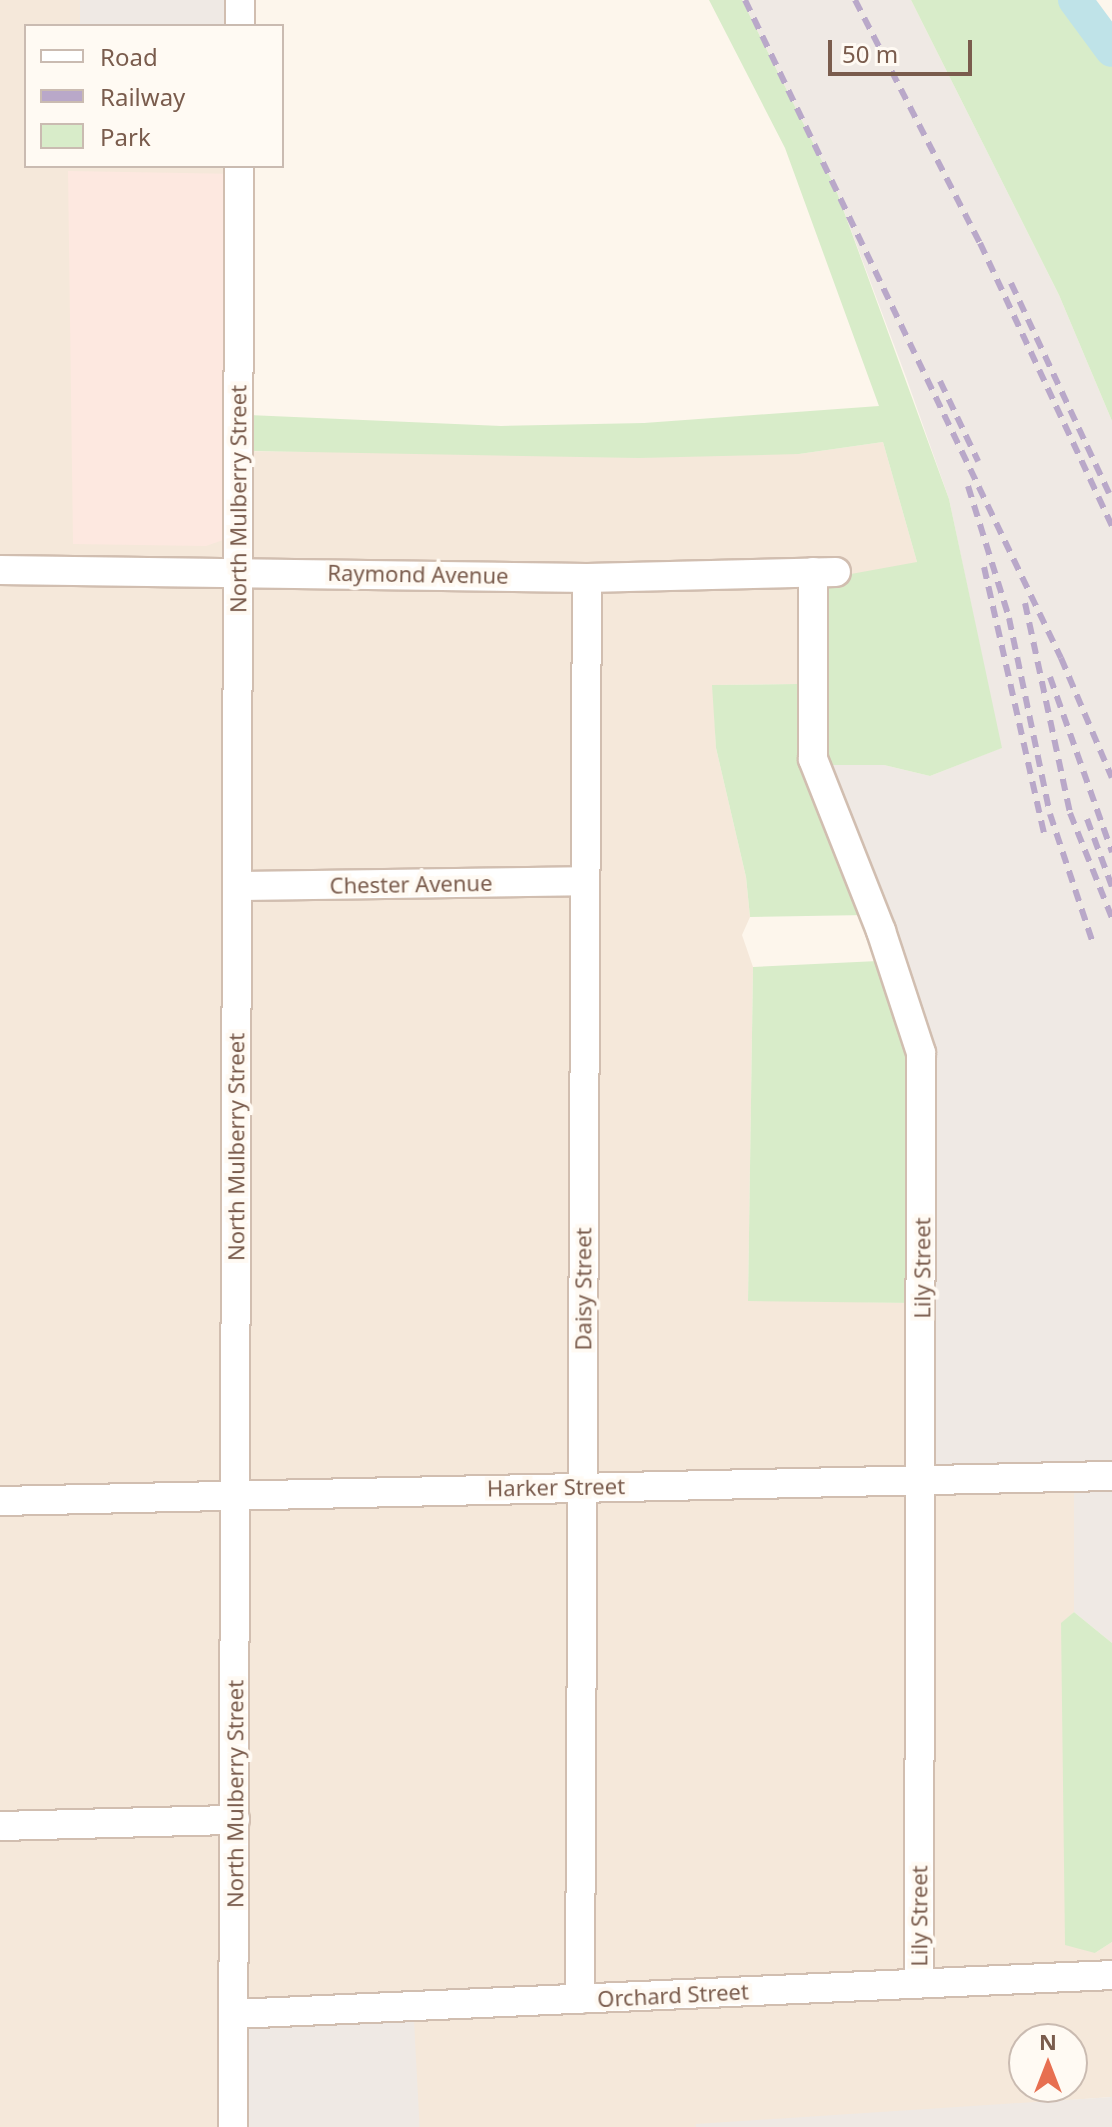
<!DOCTYPE html>
<style>
body{margin:0}
#map{position:relative;width:1112px;height:2127px;overflow:hidden;background:#fdf6ec;font-family:"Noto Sans",sans-serif}
div>[style]{position:absolute}
.residential>*{inset:0;background:#f5e8da}
.commercial>*{inset:0;background:#fde8e0}
.industrial>*{inset:0;background:#efe9e4;transform-origin:0 0}
.green>*{inset:0;background:#d8ecc9}
.river>*{height:34px;margin:-17px;padding:0 17px;transform-origin:17px;border-radius:17px;background:#bfe3e8}
.roads{filter:drop-shadow(2px 0 #d1beb0) drop-shadow(-2px 0 #d1beb0) drop-shadow(0 2px #d1beb0) drop-shadow(0 -2px #d1beb0)}
.minor>*{height:28px;margin:-14px;padding:0 14px;transform-origin:14px;border-radius:14px;background:#fff}
.rail>*{height:6px;margin-top:-3px;transform-origin:0;background:repeating-linear-gradient(90deg,#b9a8c9 0 12px,transparent 0 20px)}
span{translate:-50% -50%;white-space:nowrap;text-align:center;line-height:1.15;-webkit-text-stroke:8px #fffaf3;paint-order:stroke}
.street-label{font-size:22px;color:#7a5c4d}
.legend{position:absolute;left:24px;top:24px;width:260px;height:144px;box-sizing:border-box;background:#fffaf3;border:2px solid #cabbb1;margin:0;padding:10px 14px;list-style:none;font-size:24px;color:#7a5c4d}
.legend li{display:flex;align-items:center;gap:16px;height:40px}
.legend b{width:40px;border:2px solid #cabbb1}
.north{position:absolute;left:1008px;top:2023px;width:80px;height:80px;box-sizing:border-box;background:#fffaf3;border:2px solid #cabbb1;border-radius:50%;rotate:0deg;font-size:22px;font-weight:700;line-height:32px;text-align:center;color:#7a5c4d}
.north::after{content:'';display:block;margin:auto;width:28px;height:36px;background:#e76f51;clip-path:polygon(50% 0,100% 100%,50% 72%,0 100%)}
.scale{position:absolute;left:828px;top:40px;width:144px;height:36px;box-sizing:border-box;border:4px solid #7a5c4d;border-top:0;padding-left:10px;font-size:24px;line-height:28px;white-space:nowrap;color:#7a5c4d;-webkit-text-stroke:6px #fffaf3;paint-order:stroke}
</style>
<div id="map">
<div class="residential">
<div style="clip-path:polygon(evenodd,0 0,80px 0,81px 26px,26px 26px,26px 166px,241px 166px,230px 451px,799px 454px,883px 442px,917px 562px,819px 684px,713px 685px,716px 748px,746px 877px,750px 917px,742px 935px,753px 967px,748px 1300px,913px 1303px,911px 1494px,1074px 1491px,1074px 1612px,1061px 1624px,1095px 1953px,1112px 1942px,1112px 2097px,696px 2127px,0 2127px,0 0,1024px 2039px,1072px 2039px,1072px 2087px,1024px 2087px,1024px 2039px)"></div>
</div>
<div class="commercial">
<div style="clip-path:polygon(68px 171px,241px 174px,231px 528px,223px 540px,206px 546px,73px 544px)"></div>
</div>
<div class="industrial">
<div style="left:80px;top:0;width:165px;height:26px"></div>
<div style="clip-path:polygon(742px 0,911px 0,1059px 295px,1112px 421px,1112px 1643px,1074px 1612px,1074px 1491px,911px 1495px,908px 1035px,805px 765px,884px 765px,930px 776px,1001px 748px,949px 499px,906px 377px,835px 187px)"></div>
<div style="left:414px;top:2020px;width:107px;height:171px;rotate:87deg"></div>
<div style="clip-path:polygon(1112px 2097px,1112px 2127px,696px 2127px,696px 2124px)"></div>
</div>
<div class="green">
<div style="clip-path:polygon(709px 0,742px 0,835px 187px,949px 499px,1002px 748px,930px 776px,884px 765px,825px 765px,818px 580px,917px 562px,883px 442px,799px 454px,639px 458px,249px 451px,249px 415px,501px 426px,644px 423px,879px 406px,785px 148px)"></div>
<div style="clip-path:polygon(911px 0,1095px 0,1112px 28px,1112px 421px,1059px 295px)"></div>
<div style="clip-path:polygon(797px 684px,805px 766px,867px 915px,750px 917px,746px 877px,716px 748px,712px 685px)"></div>
<div style="clip-path:polygon(878px 961px,908px 1035px,913px 1303px,748px 1301px,753px 967px)"></div>
<div style="clip-path:polygon(1074px 1612px,1112px 1643px,1112px 1942px,1095px 1953px,1065px 1945px,1061px 1623px)"></div>
</div>
<div class="river">
<div style="left:1075px;top:0;width:62px;rotate:53.5deg"></div>
</div>
<div class="roads">
<div class="minor">
<div style="left:240px;top:26px;width:26px;rotate:-90deg"></div>
<div style="left:0;top:570px;width:587px;rotate:0.78deg"></div>
<div style="left:587px;top:578px;width:249px;rotate:-1.4deg"></div>
<div style="left:813px;top:572px;width:187px;rotate:90deg"></div>
<div style="left:813px;top:759px;width:185px;rotate:68.4deg"></div>
<div style="left:881px;top:931px;width:128px;rotate:71.8deg"></div>
<div style="left:921px;top:1053px;width:930px;rotate:90.12deg"></div>
<div style="left:238px;top:886px;width:347px;rotate:-0.8deg"></div>
<div style="left:0;top:1501px;width:1112px;rotate:-1.29deg"></div>
<div style="left:0;top:1826px;width:235px;rotate:-1.5deg"></div>
<div style="left:580px;top:1999px;width:1421px;rotate:-89.72deg"></div>
<div style="left:234px;top:2014px;width:879px;rotate:-2.54deg"></div>
<div style="left:233px;top:2127px;width:1961px;rotate:-89.82deg"></div>
</div>
</div>
<div class="rail">
<div style="left:745px;top:0;width:730px;rotate:64.35deg"></div>
<div style="left:1061px;top:658px;width:130px;rotate:67deg"></div>
<div style="left:855px;top:0;width:273px;rotate:62.8deg"></div>
<div style="left:980px;top:243px;width:312px;rotate:65deg"></div>
<div style="left:1011px;top:283px;width:232px;rotate:65deg"></div>
<div style="left:940px;top:381px;width:89px;rotate:64.6deg"></div>
<div style="left:968px;top:486px;width:138px;rotate:72.7deg"></div>
<div style="left:1009px;top:618px;width:200px;rotate:78.2deg"></div>
<div style="left:1050px;top:814px;width:133px;rotate:71.6deg"></div>
<div style="left:984px;top:567px;width:273px;rotate:77.3deg"></div>
<div style="left:1025px;top:603px;width:215px;rotate:77.9deg"></div>
<div style="left:1070px;top:813px;width:113px;rotate:68.2deg"></div>
<div style="left:1050px;top:677px;width:186px;rotate:70.5deg"></div>
<div style="left:1087px;top:819px;width:72px;rotate:69.8deg"></div>
</div>
<div class="street-label">
<span style="left:238px;top:499px;rotate:-90deg">North Mulberry Street</span>
<span style="left:418px;top:574px;rotate:1deg">Raymond Avenue</span>
<span style="left:411px;top:884px;rotate:-1deg">Chester Avenue</span>
<span style="left:236px;top:1147px;rotate:-90deg">North Mulberry Street</span>
<span style="left:922px;top:1268px;rotate:-90deg">Lily Street</span>
<span style="left:583px;top:1289px;rotate:-90deg">Daisy Street</span>
<span style="left:556px;top:1487px;rotate:-1deg">Harker Street</span>
<span style="left:235px;top:1794px;rotate:-90deg">North Mulberry Street</span>
<span style="left:919px;top:1916px;rotate:-90deg">Lily Street</span>
<span style="left:673px;top:1995px;rotate:-3deg">Orchard Street</span>
</div>
<ul class="legend">
<li><b style="height:10px;background:#fff"></b>Road</li>
<li><b style="height:10px;background:#b9a8c9"></b>Railway</li>
<li><b style="height:22px;background:#d8ecc9"></b>Park</li>
</ul>
<div class="north">N</div>
<div class="scale">50 m</div>
</div>
